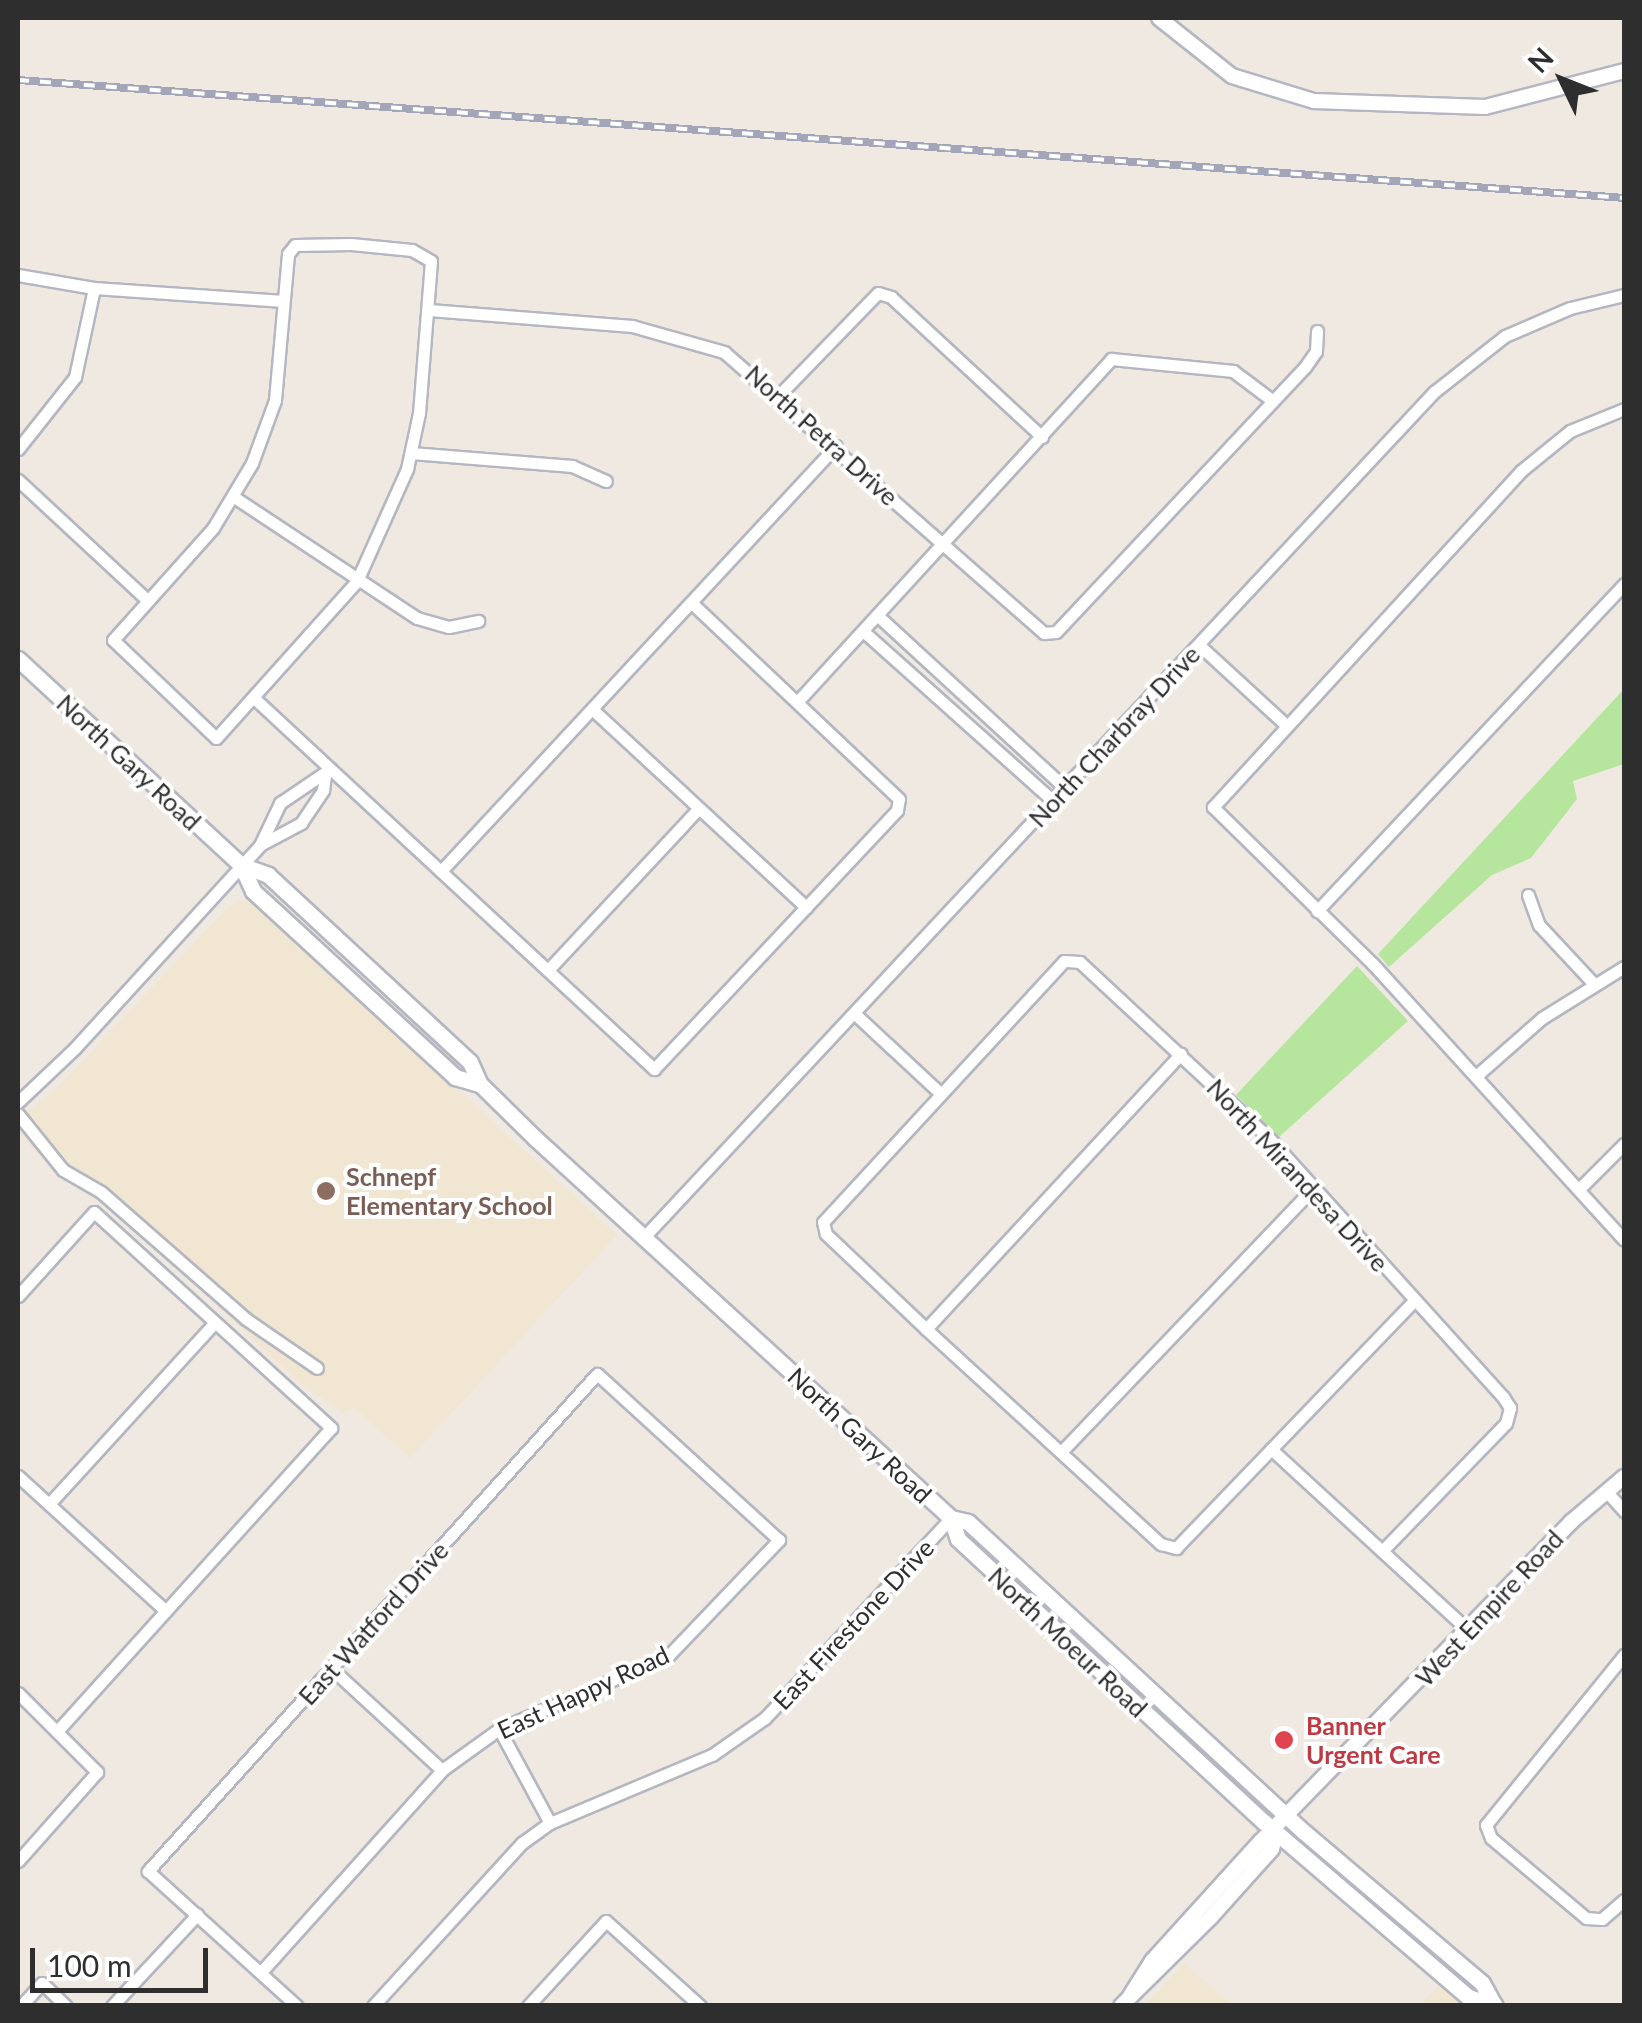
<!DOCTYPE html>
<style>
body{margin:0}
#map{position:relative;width:1642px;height:2023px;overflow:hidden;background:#efe9e1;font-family:Lato,sans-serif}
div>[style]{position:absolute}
.education>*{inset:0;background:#f0e6d1}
.green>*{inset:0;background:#b6e59e}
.roads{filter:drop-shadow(2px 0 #b4b7c1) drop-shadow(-2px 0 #b4b7c1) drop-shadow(0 2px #b4b7c1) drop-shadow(0 -2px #b4b7c1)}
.minor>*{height:11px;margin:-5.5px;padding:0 5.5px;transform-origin:5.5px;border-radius:5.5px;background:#fff}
.tertiary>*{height:14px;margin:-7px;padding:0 7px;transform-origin:7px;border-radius:7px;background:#fff}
.secondary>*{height:15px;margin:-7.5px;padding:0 7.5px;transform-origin:7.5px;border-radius:7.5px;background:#fff}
.rail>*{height:8px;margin-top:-4px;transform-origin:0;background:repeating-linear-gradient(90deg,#fff 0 11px,#a3a6b8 0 22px);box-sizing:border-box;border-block:2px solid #a3a6b8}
.dots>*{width:28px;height:28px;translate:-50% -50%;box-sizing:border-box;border:5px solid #fff;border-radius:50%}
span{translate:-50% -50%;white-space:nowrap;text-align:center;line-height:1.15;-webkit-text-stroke:8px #fff;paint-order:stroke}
.street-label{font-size:25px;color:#2e2e2e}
.education-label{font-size:25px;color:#785e54;font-weight:700}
.left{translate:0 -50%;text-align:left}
.health-label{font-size:25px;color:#be3a42;font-weight:700}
.frame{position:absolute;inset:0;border:20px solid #2e2e2e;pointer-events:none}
.north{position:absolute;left:1512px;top:30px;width:100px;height:100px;-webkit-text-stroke:8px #fff;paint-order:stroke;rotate:313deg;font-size:28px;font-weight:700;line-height:40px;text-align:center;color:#2e2e2e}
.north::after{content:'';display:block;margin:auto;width:35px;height:45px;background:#2e2e2e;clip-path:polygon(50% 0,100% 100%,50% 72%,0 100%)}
.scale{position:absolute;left:30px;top:1948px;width:178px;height:45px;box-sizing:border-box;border:5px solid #2e2e2e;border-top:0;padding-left:12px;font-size:30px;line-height:35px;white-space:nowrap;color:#2e2e2e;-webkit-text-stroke:8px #fff;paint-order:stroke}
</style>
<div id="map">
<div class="education">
<div style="clip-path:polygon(248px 899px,617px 1235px,410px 1458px,355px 1408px,343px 1413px,300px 1383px,109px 1205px,57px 1176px,18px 1131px,18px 1121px,58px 1087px,230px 905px)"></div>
<div style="clip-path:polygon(1184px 1963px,1232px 2005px,1145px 2005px)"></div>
<div style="clip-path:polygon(1440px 1984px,1465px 2005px,1420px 2005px)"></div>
</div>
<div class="green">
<div style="clip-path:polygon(1624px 689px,1624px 764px,1573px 781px,1577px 799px,1531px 858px,1492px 875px,1389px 967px,1378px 954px)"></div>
<div style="clip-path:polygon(1357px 966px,1408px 1021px,1279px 1137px,1236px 1095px)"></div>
</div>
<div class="roads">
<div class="minor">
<div style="left:351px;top:244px;width:61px;rotate:5.6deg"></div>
<div style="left:412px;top:250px;width:22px;rotate:30deg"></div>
<div style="left:431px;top:261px;width:152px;rotate:94.5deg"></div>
<div style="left:419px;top:413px;width:57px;rotate:102.1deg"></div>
<div style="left:407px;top:469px;width:123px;rotate:114.1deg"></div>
<div style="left:357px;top:581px;width:211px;rotate:131.9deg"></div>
<div style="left:216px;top:738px;width:142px;rotate:-136.4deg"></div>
<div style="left:113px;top:640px;width:150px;rotate:-48.2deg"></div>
<div style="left:213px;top:528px;width:76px;rotate:-59deg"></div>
<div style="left:252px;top:463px;width:67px;rotate:-69.9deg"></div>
<div style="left:275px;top:400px;width:147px;rotate:-84.9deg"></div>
<div style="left:288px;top:254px;width:11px;rotate:-52deg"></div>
<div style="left:295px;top:245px;width:56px;rotate:-1deg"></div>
<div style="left:18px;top:275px;width:77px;rotate:9.7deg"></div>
<div style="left:94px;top:288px;width:190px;rotate:3.9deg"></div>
<div style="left:429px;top:310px;width:204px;rotate:4.5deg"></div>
<div style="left:632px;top:326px;width:96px;rotate:15.8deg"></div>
<div style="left:724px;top:352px;width:426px;rotate:41.3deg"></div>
<div style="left:1044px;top:633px;width:12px;rotate:-5deg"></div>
<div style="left:1056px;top:632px;width:364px;rotate:-46.8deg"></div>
<div style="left:1305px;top:367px;width:19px;rotate:-55deg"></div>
<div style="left:1316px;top:351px;width:20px;rotate:-87deg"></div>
<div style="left:779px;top:395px;width:142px;rotate:-45.9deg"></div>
<div style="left:878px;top:293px;width:14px;rotate:17deg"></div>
<div style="left:891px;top:297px;width:206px;rotate:42.8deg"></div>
<div style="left:1624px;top:409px;width:58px;rotate:157.8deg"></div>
<div style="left:1570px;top:431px;width:63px;rotate:140.8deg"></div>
<div style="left:1521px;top:471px;width:456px;rotate:132.5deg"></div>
<div style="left:1213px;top:807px;width:223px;rotate:44.5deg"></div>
<div style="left:1372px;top:963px;width:374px;rotate:47.7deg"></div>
<div style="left:18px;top:449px;width:92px;rotate:-51.6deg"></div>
<div style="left:75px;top:377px;width:91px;rotate:-77.9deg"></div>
<div style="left:411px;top:453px;width:162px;rotate:4.6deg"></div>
<div style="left:572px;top:466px;width:37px;rotate:24deg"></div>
<div style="left:18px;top:480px;width:176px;rotate:42.9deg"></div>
<div style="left:234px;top:497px;width:219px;rotate:33.5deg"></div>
<div style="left:417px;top:618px;width:33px;rotate:16deg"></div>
<div style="left:449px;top:627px;width:30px;rotate:-12deg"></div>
<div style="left:877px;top:615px;width:255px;rotate:42.6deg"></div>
<div style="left:863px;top:631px;width:255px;rotate:41.8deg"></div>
<div style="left:1199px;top:645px;width:118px;rotate:42.6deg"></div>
<div style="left:254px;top:698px;width:546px;rotate:42.85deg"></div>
<div style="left:654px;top:1069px;width:355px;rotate:-46.8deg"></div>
<div style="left:897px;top:810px;width:11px;rotate:-80deg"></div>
<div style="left:899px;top:799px;width:286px;rotate:-136.6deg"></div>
<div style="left:798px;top:701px;width:464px;rotate:-47.5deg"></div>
<div style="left:1111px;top:359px;width:123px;rotate:5.6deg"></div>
<div style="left:1233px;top:371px;width:50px;rotate:36.9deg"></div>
<div style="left:592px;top:709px;width:292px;rotate:42.8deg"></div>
<div style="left:260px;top:845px;width:47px;rotate:-28.2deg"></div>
<div style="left:301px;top:823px;width:40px;rotate:-56deg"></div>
<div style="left:323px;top:790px;width:15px;rotate:-82deg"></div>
<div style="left:441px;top:871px;width:580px;rotate:-47.1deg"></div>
<div style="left:1528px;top:895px;width:32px;rotate:70deg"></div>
<div style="left:1539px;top:925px;width:81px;rotate:47deg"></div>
<div style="left:1317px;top:911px;width:449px;rotate:-46.8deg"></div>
<div style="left:548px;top:970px;width:220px;rotate:-47deg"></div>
<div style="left:855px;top:1014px;width:116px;rotate:42.9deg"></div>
<div style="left:1476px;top:1076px;width:88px;rotate:-41.3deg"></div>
<div style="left:1542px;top:1018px;width:97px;rotate:-31.9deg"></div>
<div style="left:18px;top:1102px;width:77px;rotate:-43.4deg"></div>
<div style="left:74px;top:1049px;width:276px;rotate:-47.6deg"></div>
<div style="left:260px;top:845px;width:47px;rotate:-64.5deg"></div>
<div style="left:280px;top:803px;width:60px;rotate:-34.2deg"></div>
<div style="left:18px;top:1114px;width:72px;rotate:51.2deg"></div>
<div style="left:63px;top:1170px;width:44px;rotate:30.1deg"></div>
<div style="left:101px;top:1192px;width:193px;rotate:41.2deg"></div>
<div style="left:246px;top:1319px;width:86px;rotate:34.6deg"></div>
<div style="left:1579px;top:1189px;width:64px;rotate:-45deg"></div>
<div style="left:644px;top:1237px;width:1157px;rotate:-46.93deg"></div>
<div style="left:1434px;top:392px;width:90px;rotate:-38.3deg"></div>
<div style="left:1505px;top:336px;width:71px;rotate:-23.3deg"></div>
<div style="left:1570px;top:308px;width:56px;rotate:-13.5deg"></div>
<div style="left:18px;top:1296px;width:113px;rotate:-47.9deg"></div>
<div style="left:94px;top:1212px;width:321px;rotate:42.3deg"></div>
<div style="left:331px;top:1428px;width:407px;rotate:132.1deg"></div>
<div style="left:926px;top:1329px;width:375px;rotate:-47.2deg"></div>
<div style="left:1271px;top:1449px;width:268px;rotate:42.6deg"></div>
<div style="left:1061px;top:1452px;width:366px;rotate:-46.3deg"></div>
<div style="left:18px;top:1476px;width:200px;rotate:42.4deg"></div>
<div style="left:1606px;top:1491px;width:27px;rotate:48deg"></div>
<div style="left:49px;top:1504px;width:246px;rotate:-47.6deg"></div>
<div style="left:1382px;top:1551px;width:178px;rotate:-45.9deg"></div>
<div style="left:1506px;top:1423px;width:16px;rotate:-75deg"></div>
<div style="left:1510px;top:1408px;width:13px;rotate:-122deg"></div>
<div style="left:1503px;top:1397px;width:350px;rotate:-132.1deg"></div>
<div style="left:1268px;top:1137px;width:257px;rotate:-137.1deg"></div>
<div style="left:1080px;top:962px;width:16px;rotate:-176deg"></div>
<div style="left:1064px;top:961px;width:355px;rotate:132.7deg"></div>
<div style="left:823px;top:1222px;width:12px;rotate:76deg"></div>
<div style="left:826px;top:1234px;width:138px;rotate:43.5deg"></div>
<div style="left:926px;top:1329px;width:319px;rotate:42.5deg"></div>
<div style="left:1161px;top:1544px;width:16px;rotate:15deg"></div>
<div style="left:1176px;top:1548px;width:344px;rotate:-46.1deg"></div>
<div style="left:1624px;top:1655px;width:219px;rotate:129.1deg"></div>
<div style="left:1486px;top:1825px;width:14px;rotate:69deg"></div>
<div style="left:1491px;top:1838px;width:124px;rotate:40.1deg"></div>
<div style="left:1586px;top:1918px;width:16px;rotate:4deg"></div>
<div style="left:1602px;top:1919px;width:29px;rotate:-41deg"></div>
<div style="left:332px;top:1669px;width:149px;rotate:42.6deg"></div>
<div style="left:18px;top:1693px;width:112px;rotate:45deg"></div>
<div style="left:97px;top:1772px;width:119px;rotate:131.6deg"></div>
<div style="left:499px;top:1729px;width:107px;rotate:61.5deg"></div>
<div style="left:261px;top:1972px;width:271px;rotate:-48.1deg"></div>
<div style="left:442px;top:1770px;width:70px;rotate:-35.7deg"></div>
<div style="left:499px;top:1729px;width:184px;rotate:-23.4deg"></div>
<div style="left:668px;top:1656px;width:161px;rotate:-46.3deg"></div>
<div style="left:779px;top:1540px;width:246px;rotate:-137.6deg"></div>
<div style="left:597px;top:1374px;width:670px;rotate:132.1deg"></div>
<div style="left:148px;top:1871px;width:201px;rotate:42.2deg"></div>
<div style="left:21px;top:2006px;width:31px;rotate:-48deg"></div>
<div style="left:42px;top:1983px;width:33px;rotate:44deg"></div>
<div style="left:112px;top:2006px;width:125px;rotate:-47deg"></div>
<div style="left:373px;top:2006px;width:221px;rotate:-47.6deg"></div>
<div style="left:522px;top:1843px;width:34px;rotate:-36deg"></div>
<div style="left:550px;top:1823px;width:176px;rotate:-22.8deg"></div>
<div style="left:712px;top:1755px;width:65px;rotate:-34.9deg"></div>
<div style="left:765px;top:1718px;width:273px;rotate:-47.1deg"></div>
<div style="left:528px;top:2006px;width:115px;rotate:-47.5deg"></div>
<div style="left:606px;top:1921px;width:127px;rotate:42.1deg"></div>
</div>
<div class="tertiary">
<div style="left:1159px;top:18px;width:93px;rotate:38.5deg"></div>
<div style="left:1232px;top:76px;width:86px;rotate:17deg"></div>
<div style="left:1314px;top:101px;width:171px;rotate:2deg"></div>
<div style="left:1485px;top:107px;width:144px;rotate:-14.5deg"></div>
<div style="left:1130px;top:1996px;width:41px;rotate:-57.8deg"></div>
<div style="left:1152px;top:1961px;width:162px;rotate:-47.8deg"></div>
<div style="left:1261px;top:1841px;width:445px;rotate:-45.8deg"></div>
<div style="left:1571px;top:1522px;width:70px;rotate:-40.3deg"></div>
<div style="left:1121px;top:2006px;width:127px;rotate:-44.7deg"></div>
<div style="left:1211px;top:1917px;width:91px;rotate:-48.1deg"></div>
<div style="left:1272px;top:1849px;width:16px;rotate:-76deg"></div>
</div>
<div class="secondary">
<div style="left:18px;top:659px;width:304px;rotate:42.7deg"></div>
<div style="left:241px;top:865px;width:29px;rotate:65deg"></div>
<div style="left:253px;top:891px;width:275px;rotate:42.6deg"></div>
<div style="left:455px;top:1077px;width:26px;rotate:16deg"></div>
<div style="left:241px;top:865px;width:29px;rotate:20deg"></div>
<div style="left:268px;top:875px;width:275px;rotate:42.8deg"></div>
<div style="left:470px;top:1062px;width:24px;rotate:66deg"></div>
<div style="left:480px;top:1084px;width:77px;rotate:44.5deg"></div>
<div style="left:535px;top:1138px;width:563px;rotate:42.41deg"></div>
<div style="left:951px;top:1518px;width:17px;rotate:13deg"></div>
<div style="left:968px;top:1522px;width:457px;rotate:42.7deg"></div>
<div style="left:1304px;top:1832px;width:233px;rotate:40.3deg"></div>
<div style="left:1482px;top:1983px;width:23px;rotate:61deg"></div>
<div style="left:951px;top:1518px;width:22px;rotate:72deg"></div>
<div style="left:958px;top:1539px;width:417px;rotate:42.8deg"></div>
<div style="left:1264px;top:1822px;width:269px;rotate:40.6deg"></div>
<div style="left:1468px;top:1997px;width:28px;rotate:17deg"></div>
</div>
</div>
<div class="rail">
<div style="left:18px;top:80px;width:1610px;rotate:4.2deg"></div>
</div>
<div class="dots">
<div style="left:326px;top:1191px;background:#8d6e63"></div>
<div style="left:1284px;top:1740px;background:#e0444e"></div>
</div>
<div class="street-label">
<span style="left:822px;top:435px;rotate:42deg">North Petra Drive</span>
<span style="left:1114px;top:736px;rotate:-47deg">North Charbray Drive</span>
<span style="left:129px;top:762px;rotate:43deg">North Gary Road</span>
<span style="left:1298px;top:1175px;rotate:47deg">North Mirandesa Drive</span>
<span style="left:860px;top:1435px;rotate:43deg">North Gary Road</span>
<span style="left:1489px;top:1608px;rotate:-47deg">West Empire Road</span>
<span style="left:373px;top:1623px;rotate:-48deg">East Watford Drive</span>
<span style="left:853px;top:1624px;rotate:-47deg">East Firestone Drive</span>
<span style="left:1068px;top:1642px;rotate:43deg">North Moeur Road</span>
<span style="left:583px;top:1692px;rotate:-25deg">East Happy Road</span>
</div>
<div class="education-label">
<span class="left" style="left:346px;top:1191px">Schnepf<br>Elementary School</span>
</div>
<div class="health-label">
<span class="left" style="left:1306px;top:1740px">Banner<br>Urgent Care</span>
</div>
<div class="frame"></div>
<div class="north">N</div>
<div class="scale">100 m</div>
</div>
